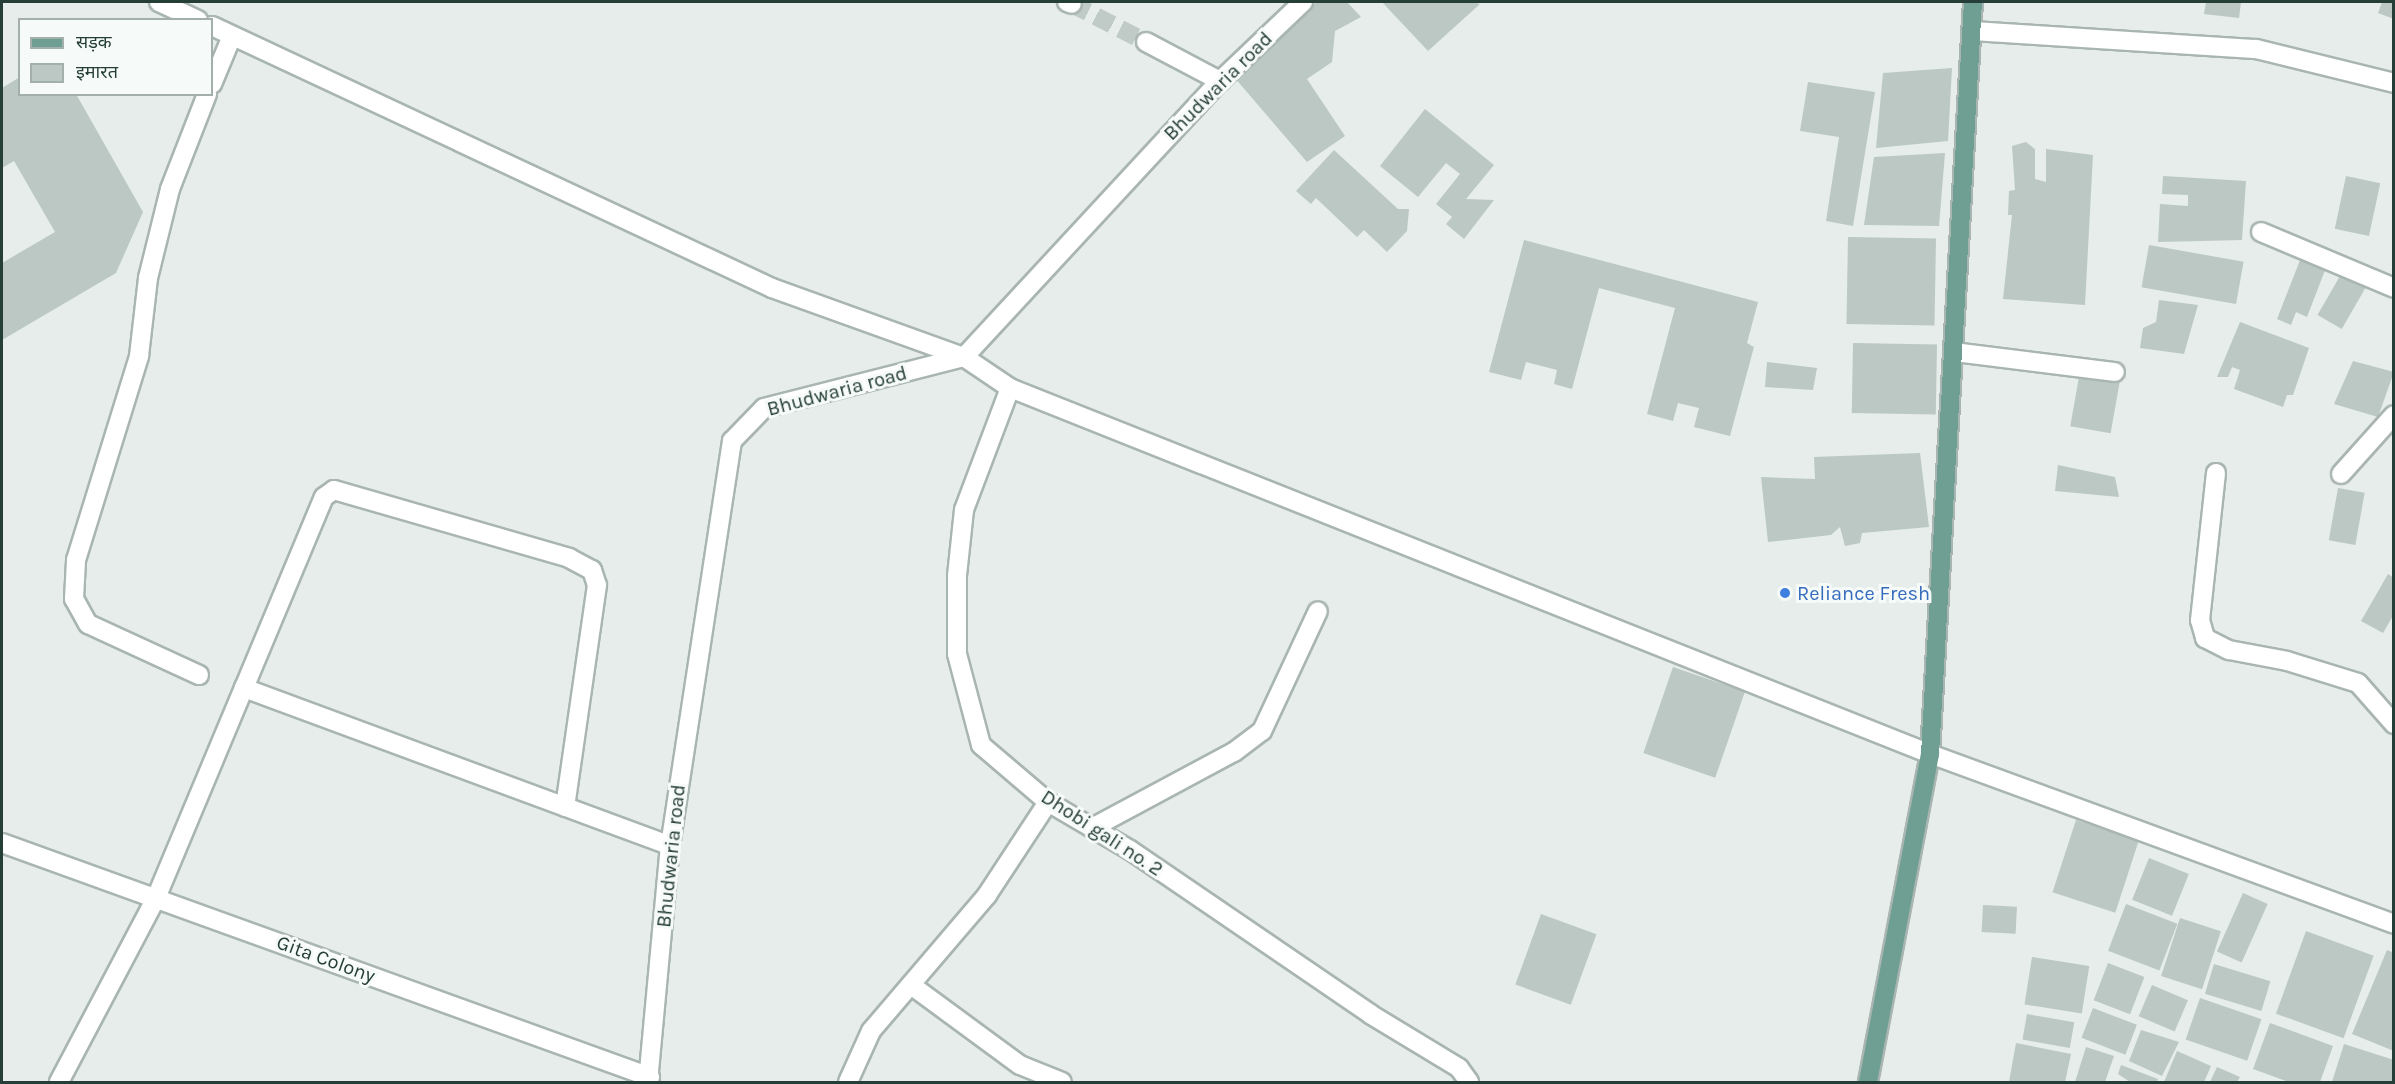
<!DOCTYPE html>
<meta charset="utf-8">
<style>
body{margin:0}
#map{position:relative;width:2395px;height:1084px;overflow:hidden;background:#e6edea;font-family:Karla,"Noto Sans Devanagari",sans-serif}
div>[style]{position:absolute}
.building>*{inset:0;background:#bbc8c3;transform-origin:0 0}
.minor-tunnel>*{height:18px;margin-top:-9px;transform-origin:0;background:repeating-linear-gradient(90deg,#c0cac6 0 18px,transparent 0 27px)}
.roads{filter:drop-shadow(2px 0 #a9b5b1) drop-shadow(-2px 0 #a9b5b1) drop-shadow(0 2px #a9b5b1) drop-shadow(0 -2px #a9b5b1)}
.minor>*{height:18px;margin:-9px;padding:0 9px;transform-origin:9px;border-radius:9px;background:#fff}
.major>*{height:18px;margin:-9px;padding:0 9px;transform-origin:9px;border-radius:9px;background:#6f9e93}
.dots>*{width:16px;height:16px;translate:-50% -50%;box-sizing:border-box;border:3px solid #f6faf8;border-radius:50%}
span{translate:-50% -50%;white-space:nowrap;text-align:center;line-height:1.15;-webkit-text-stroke:6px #f6faf8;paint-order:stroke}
.street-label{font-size:20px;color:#263e38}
.shop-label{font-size:20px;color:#366cbe}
.left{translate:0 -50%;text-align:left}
.frame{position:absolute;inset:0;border:3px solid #263e38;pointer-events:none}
.legend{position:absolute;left:18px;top:18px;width:195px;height:78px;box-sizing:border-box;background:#f6faf8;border:2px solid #a3afab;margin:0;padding:8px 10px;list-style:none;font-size:18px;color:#263e38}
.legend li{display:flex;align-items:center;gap:12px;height:30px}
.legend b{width:30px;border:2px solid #a3afab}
</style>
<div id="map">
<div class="building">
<div style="clip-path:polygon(1317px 2px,1347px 2px,1361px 17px,1335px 31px,1332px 62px,1307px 79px,1345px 136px,1307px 162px,1234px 77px)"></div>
<div style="clip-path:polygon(1382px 2px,1473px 2px,1480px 4px,1428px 51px)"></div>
<div style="clip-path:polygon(2206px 2px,2241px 2px,2239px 18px,2204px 14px)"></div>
<div style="clip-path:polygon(2382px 2px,2394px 2px,2394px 19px,2378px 13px)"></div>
<div style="clip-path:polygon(1952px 68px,1948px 141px,1876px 148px,1883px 73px)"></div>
<div style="clip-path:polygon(20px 77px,20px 94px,76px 94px,143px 212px,116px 273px,2px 340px,2px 263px,55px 232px,14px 161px,2px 168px,2px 88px)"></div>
<div style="clip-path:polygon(1808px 82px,1875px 92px,1853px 226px,1826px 221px,1839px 137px,1800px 131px)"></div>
<div style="clip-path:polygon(1425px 109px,1494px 165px,1466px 199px,1494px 200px,1464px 239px,1446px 224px,1452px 217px,1436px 204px,1460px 174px,1446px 163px,1418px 197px,1380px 166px)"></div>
<div style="clip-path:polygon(2026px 142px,2035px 149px,2035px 179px,2046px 182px,2046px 149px,2093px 155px,2085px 305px,2003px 299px,2012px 215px,2008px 215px,2009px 191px,2015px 190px,2012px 146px)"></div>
<div style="clip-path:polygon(1334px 150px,1398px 209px,1409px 209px,1407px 231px,1387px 252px,1364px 230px,1357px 237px,1316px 198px,1311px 204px,1296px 191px)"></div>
<div style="clip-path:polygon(1945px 153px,1939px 226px,1864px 225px,1874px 157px)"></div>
<div style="clip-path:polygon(2163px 176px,2246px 181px,2242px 240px,2158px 242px,2160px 204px,2188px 206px,2188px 195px,2162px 194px)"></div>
<div style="left:2346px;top:176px;width:35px;height:54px;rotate:12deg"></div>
<div style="left:1848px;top:237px;width:88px;height:87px;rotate:1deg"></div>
<div style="clip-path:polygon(1524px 240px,1758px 302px,1747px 343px,1754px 347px,1730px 436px,1694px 427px,1699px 408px,1678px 403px,1673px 421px,1647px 414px,1675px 308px,1599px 288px,1572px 389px,1554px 384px,1557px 370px,1526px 362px,1521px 380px,1489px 372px)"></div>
<div style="left:2149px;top:245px;width:96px;height:43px;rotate:10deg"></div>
<div style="clip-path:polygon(2302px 255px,2327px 265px,2307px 317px,2296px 312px,2291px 325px,2277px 319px)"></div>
<div style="left:2344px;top:269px;width:28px;height:53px;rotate:30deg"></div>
<div style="clip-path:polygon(2159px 300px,2198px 305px,2184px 354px,2140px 348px,2143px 328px,2156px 322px)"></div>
<div style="clip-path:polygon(2240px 322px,2309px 348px,2293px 395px,2287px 395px,2283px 407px,2234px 389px,2240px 370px,2232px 367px,2228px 377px,2217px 377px)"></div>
<div style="left:1853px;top:343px;width:84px;height:70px;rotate:1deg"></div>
<div style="clip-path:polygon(2353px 361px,2394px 372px,2378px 417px,2334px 404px)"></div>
<div style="clip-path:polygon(1767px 362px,1817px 368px,1813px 390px,1765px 387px)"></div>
<div style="left:2080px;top:371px;width:41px;height:56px;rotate:10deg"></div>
<div style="clip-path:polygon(1920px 453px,1929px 527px,1862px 533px,1860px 543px,1845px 546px,1840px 527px,1831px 535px,1768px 542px,1761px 477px,1815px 479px,1814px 457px)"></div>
<div style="clip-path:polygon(2058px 465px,2115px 477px,2119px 497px,2055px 491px)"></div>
<div style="left:2338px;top:488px;width:27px;height:53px;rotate:10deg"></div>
<div style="clip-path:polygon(2388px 574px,2394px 578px,2394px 614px,2383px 633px,2361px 621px)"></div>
<div style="left:1673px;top:667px;width:76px;height:91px;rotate:19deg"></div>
<div style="left:2076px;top:820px;width:66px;height:76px;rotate:18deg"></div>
<div style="left:2149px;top:858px;width:43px;height:45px;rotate:22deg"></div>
<div style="left:2243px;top:893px;width:27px;height:64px;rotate:24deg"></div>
<div style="left:2126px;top:904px;width:55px;height:50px;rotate:21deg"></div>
<div style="left:1983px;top:905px;width:34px;height:27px;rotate:3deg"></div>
<div style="left:1541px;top:914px;width:59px;height:75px;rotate:20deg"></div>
<div style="left:2180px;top:918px;width:43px;height:61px;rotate:18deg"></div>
<div style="left:2306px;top:931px;width:72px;height:88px;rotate:20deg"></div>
<div style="clip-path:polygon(2387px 950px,2394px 953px,2394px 1051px,2352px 1034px)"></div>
<div style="left:2032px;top:957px;width:58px;height:48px;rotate:9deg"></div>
<div style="left:2108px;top:963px;width:39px;height:40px;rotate:21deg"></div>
<div style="left:2214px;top:964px;width:59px;height:31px;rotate:17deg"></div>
<div style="left:2152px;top:985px;width:39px;height:34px;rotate:23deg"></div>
<div style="left:2200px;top:998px;width:65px;height:44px;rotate:19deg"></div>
<div style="left:2093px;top:1008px;width:47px;height:32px;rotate:21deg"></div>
<div style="left:2027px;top:1014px;width:48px;height:26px;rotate:10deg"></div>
<div style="clip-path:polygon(2270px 1023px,2333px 1046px,2320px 1082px,2289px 1082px,2253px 1069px)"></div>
<div style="clip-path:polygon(2141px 1030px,2179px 1042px,2162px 1076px,2129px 1061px)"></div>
<div style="clip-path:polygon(2016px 1043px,2071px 1054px,2065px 1082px,2009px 1082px)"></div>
<div style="clip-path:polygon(2344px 1044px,2394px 1060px,2394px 1082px,2332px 1082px)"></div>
<div style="clip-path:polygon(2086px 1047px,2114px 1056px,2105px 1082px,2075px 1082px)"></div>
<div style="clip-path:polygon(2177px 1051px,2211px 1066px,2204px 1082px,2164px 1082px)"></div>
<div style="clip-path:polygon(2121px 1065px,2158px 1079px,2157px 1082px,2130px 1082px,2118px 1074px)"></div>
<div style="clip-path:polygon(2217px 1067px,2240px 1077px,2237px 1082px,2210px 1082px)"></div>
</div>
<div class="minor-tunnel">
<div style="left:1072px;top:4px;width:83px;rotate:27.2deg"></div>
</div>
<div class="roads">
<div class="minor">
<div style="left:159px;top:2px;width:43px;rotate:24.8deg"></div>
<div style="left:1067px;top:2px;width:5px;rotate:22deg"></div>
<div style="left:212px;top:26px;width:618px;rotate:25.07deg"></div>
<div style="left:772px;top:288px;width:204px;rotate:19.8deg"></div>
<div style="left:964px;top:357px;width:55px;rotate:34deg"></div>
<div style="left:1010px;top:388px;width:990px;rotate:21.69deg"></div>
<div style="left:1930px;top:754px;width:494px;rotate:20.1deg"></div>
<div style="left:1974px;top:31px;width:283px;rotate:3.7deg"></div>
<div style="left:2256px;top:49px;width:142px;rotate:13.8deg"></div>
<div style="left:1146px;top:42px;width:84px;rotate:27.8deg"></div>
<div style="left:212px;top:84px;width:52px;rotate:-67.4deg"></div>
<div style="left:2261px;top:232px;width:144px;rotate:22.8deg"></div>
<div style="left:1954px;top:352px;width:162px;rotate:7.1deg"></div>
<div style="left:1010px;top:388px;width:130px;rotate:110.7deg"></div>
<div style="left:964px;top:510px;width:66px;rotate:96.1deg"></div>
<div style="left:957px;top:576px;width:78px;rotate:90deg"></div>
<div style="left:957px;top:654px;width:94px;rotate:75.2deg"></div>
<div style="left:981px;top:745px;width:88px;rotate:40.4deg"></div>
<div style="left:1048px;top:802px;width:95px;rotate:30.3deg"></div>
<div style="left:1130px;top:850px;width:291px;rotate:34.3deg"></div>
<div style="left:1370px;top:1014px;width:104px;rotate:31.2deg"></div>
<div style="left:1459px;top:1068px;width:17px;rotate:54deg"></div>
<div style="left:2216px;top:473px;width:148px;rotate:96.2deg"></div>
<div style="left:2200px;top:620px;width:19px;rotate:74deg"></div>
<div style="left:2205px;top:638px;width:27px;rotate:27deg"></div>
<div style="left:2229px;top:650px;width:59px;rotate:10.7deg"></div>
<div style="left:2287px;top:661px;width:74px;rotate:17.2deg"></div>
<div style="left:2358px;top:683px;width:55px;rotate:48.7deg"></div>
<div style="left:2341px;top:474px;width:79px;rotate:-48.1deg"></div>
<div style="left:199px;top:675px;width:122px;rotate:-155.3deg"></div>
<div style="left:88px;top:624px;width:29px;rotate:-119deg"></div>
<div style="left:74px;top:599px;width:39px;rotate:-87deg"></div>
<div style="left:76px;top:560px;width:214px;rotate:-72.8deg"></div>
<div style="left:139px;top:356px;width:79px;rotate:-83.4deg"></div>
<div style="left:148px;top:278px;width:92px;rotate:-76.1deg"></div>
<div style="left:170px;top:189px;width:102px;rotate:-68.7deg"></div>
<div style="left:244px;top:688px;width:207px;rotate:-67.3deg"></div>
<div style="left:324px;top:497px;width:12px;rotate:-35deg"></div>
<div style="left:334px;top:490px;width:245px;rotate:16.1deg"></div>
<div style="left:569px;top:558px;width:26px;rotate:28deg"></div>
<div style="left:592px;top:570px;width:16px;rotate:72deg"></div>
<div style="left:597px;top:585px;width:224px;rotate:98.2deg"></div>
<div style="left:1092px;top:828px;width:161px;rotate:-28.2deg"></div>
<div style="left:1234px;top:752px;width:35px;rotate:-37deg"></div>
<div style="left:1262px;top:731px;width:132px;rotate:-65deg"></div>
<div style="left:2px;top:843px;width:689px;rotate:19.86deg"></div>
<div style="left:911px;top:985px;width:135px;rotate:36.3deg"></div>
<div style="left:1020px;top:1065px;width:45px;rotate:22deg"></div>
<div style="left:59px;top:1082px;width:208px;rotate:-62.2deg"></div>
<div style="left:156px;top:898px;width:228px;rotate:-67.3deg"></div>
<div style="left:244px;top:688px;width:454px;rotate:20.3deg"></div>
<div style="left:648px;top:1082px;width:237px;rotate:-84.7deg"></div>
<div style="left:670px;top:846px;width:410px;rotate:-81.3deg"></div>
<div style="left:732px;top:441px;width:46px;rotate:-45.9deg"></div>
<div style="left:764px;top:408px;width:206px;rotate:-14.3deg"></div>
<div style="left:964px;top:357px;width:376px;rotate:-47.2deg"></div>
<div style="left:1220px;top:81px;width:115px;rotate:-43.6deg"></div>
<div style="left:848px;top:1082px;width:56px;rotate:-65.7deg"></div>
<div style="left:871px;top:1031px;width:179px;rotate:-49.5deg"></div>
<div style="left:987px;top:895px;width:111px;rotate:-56.7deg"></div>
</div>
<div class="major">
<div style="left:1868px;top:1082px;width:334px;rotate:-79.3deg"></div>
<div style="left:1930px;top:754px;width:753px;rotate:-86.73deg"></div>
</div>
</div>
<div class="dots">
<div style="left:1785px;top:593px;background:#3f7fe0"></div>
</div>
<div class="street-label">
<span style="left:1218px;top:86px;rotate:-45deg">Bhudwaria road</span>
<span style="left:837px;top:391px;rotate:-15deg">Bhudwaria road</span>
<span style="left:1102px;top:833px;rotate:33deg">Dhobi gali no. 2</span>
<span style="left:671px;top:856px;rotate:-84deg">Bhudwaria road</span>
<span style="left:326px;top:959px;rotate:20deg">Gita Colony</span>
</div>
<div class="shop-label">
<span class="left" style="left:1797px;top:593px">Reliance Fresh</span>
</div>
<div class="frame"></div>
<ul class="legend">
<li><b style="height:8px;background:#6f9e93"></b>सड़क</li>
<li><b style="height:16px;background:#bbc8c3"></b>इमारत</li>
</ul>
</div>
